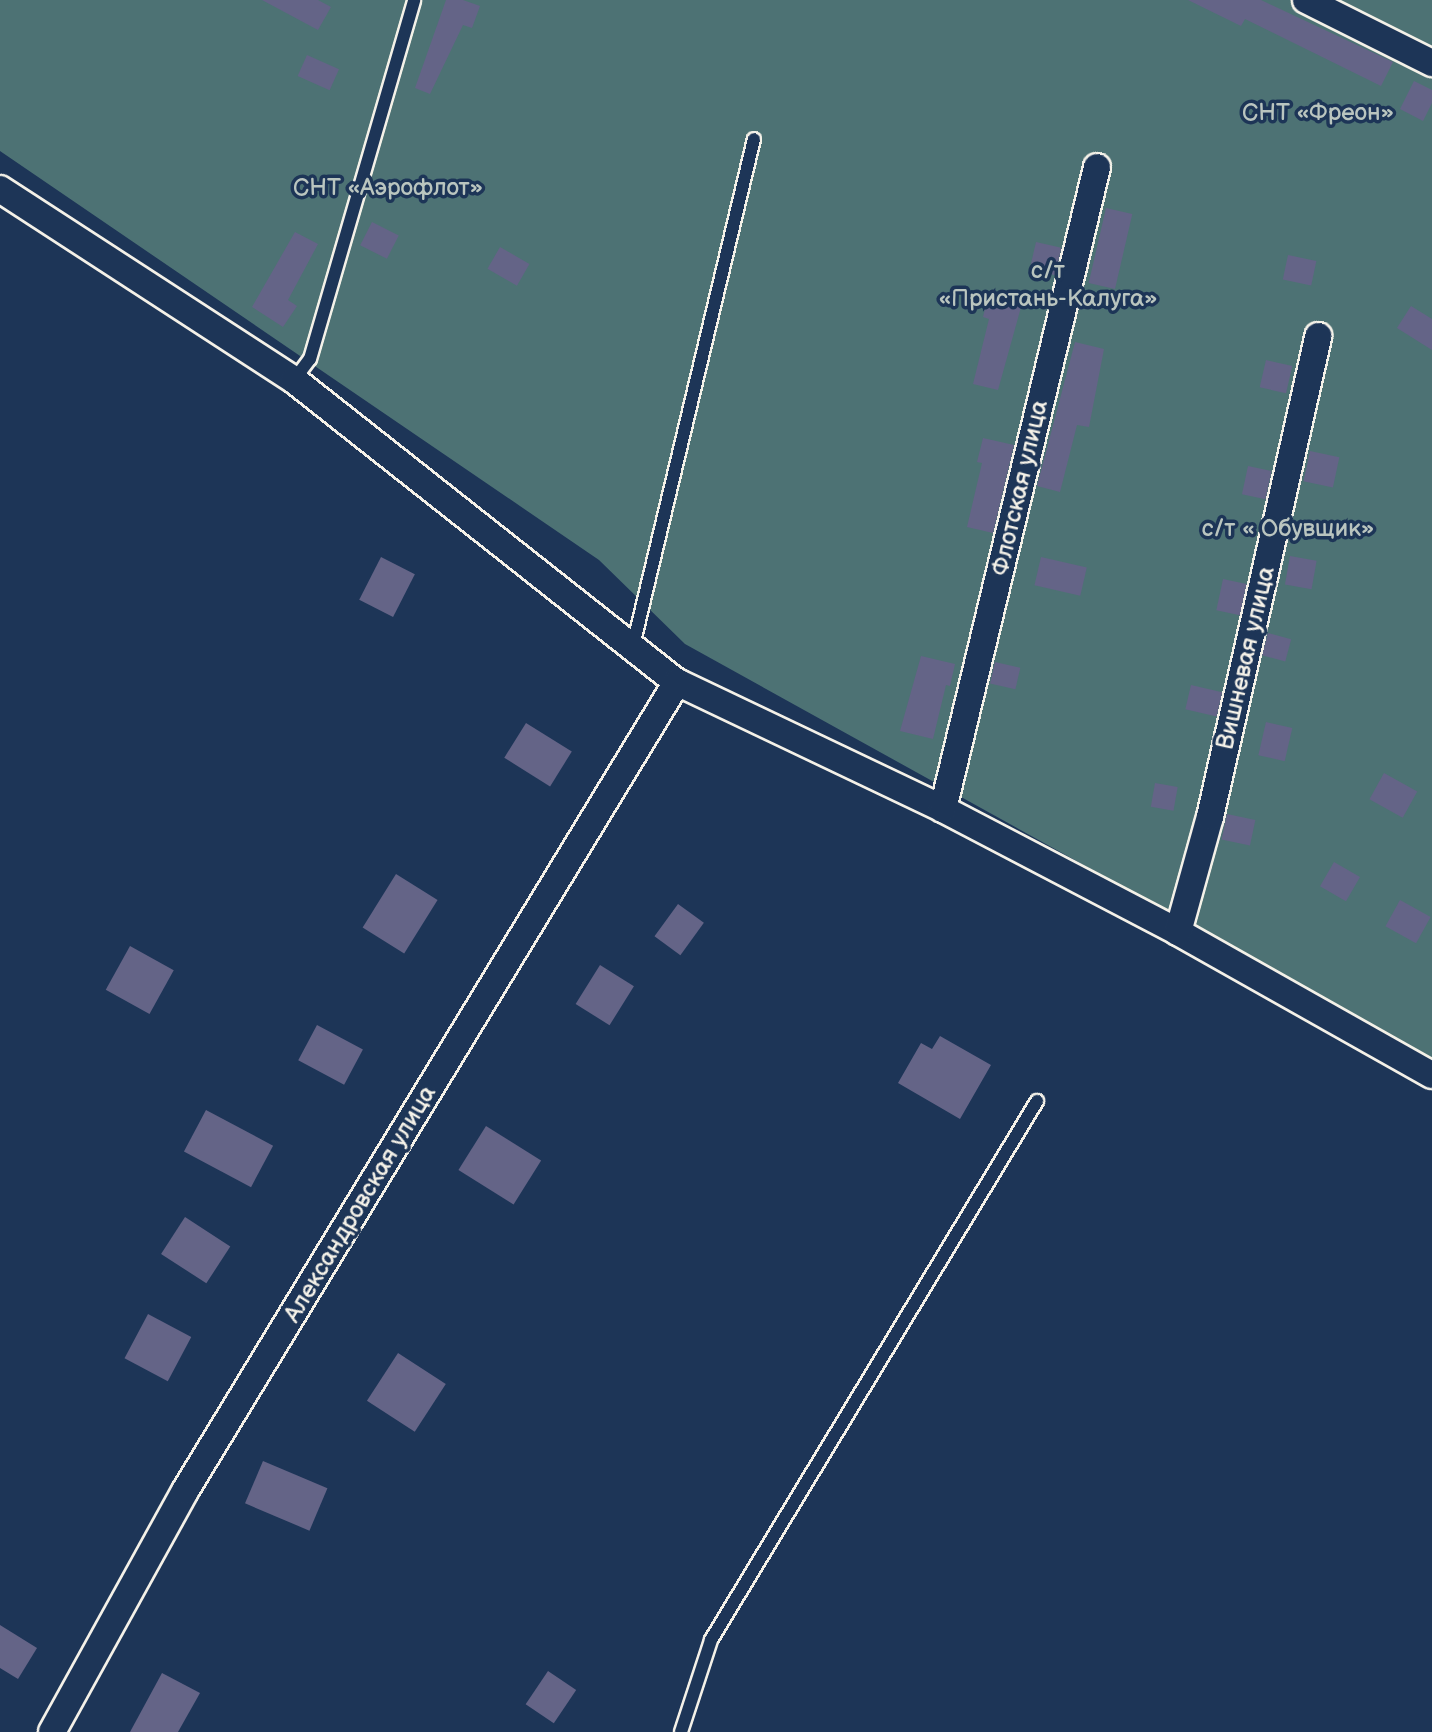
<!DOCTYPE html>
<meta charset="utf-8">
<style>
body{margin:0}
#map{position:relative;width:1432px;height:1732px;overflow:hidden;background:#1d3557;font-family:"Balsamiq Sans",sans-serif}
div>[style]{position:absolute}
.green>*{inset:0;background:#4d7274}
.building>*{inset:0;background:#646487;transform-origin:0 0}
.roads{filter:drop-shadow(2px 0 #f4f1e8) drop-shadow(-2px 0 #f4f1e8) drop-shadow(0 2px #f4f1e8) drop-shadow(0 -2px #f4f1e8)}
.service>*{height:12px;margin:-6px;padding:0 6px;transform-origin:6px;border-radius:6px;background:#1d3557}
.minor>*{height:26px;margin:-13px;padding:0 13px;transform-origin:13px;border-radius:13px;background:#1d3557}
span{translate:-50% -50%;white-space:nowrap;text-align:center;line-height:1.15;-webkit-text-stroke:7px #1d3557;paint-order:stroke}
.park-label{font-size:24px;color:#bac5bf}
.street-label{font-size:24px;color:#f4f1e8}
</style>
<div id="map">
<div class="green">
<div style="clip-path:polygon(0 0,1432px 0,1432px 1058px,685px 644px,599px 560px,0 151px)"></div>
</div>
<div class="building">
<div style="clip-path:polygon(262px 0,318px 0,331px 7px,318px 30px)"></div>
<div style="clip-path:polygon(446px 0,463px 0,480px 6px,472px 28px,463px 25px,430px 94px,415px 88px)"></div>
<div style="clip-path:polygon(1188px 0,1261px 0,1393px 62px,1381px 86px,1245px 19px,1241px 26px)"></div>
<div style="left:307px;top:55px;width:35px;height:23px;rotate:24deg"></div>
<div style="clip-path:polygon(1414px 81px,1432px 90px,1432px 103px,1423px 121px,1400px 109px)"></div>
<div style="left:1106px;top:208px;width:27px;height:77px;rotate:13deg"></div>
<div style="left:372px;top:222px;width:30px;height:26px;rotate:27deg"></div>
<div style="clip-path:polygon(295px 232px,318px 244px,288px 300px,297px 306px,283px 327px,252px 307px)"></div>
<div style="left:1036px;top:242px;width:26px;height:28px;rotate:13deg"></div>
<div style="left:500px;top:247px;width:34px;height:25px;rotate:30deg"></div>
<div style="left:1288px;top:255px;width:29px;height:25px;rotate:12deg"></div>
<div style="clip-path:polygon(989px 292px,1023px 300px,998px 390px,973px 384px,989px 319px,983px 317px)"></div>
<div style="clip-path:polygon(1411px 306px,1432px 319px,1432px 350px,1397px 328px)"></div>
<div style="clip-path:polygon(1075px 342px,1104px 349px,1089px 427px,1077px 425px,1060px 492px,1037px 486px)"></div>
<div style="left:1266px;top:360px;width:27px;height:28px;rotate:13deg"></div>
<div style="clip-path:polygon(983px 438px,1014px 445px,993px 533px,967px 527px,982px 463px,977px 462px)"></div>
<div style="left:1310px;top:451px;width:30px;height:31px;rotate:12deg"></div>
<div style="left:1248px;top:466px;width:24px;height:29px;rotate:12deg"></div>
<div style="left:1290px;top:556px;width:27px;height:29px;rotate:10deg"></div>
<div style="left:381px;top:557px;width:38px;height:48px;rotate:27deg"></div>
<div style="left:1041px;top:557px;width:47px;height:29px;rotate:13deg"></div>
<div style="left:1223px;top:579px;width:24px;height:32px;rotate:12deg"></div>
<div style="left:1268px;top:633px;width:24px;height:23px;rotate:15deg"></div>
<div style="clip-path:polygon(921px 656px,955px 664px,950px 686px,946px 685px,933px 739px,900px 731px)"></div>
<div style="left:995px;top:662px;width:26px;height:22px;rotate:13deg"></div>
<div style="left:1191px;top:685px;width:32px;height:25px;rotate:13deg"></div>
<div style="left:1266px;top:722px;width:27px;height:34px;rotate:13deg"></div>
<div style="left:526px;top:723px;width:54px;height:41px;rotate:32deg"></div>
<div style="left:1384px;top:773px;width:38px;height:30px;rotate:29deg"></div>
<div style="left:1155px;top:783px;width:23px;height:24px;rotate:10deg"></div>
<div style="left:1227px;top:814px;width:29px;height:26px;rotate:12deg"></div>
<div style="left:1334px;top:862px;width:30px;height:28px;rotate:30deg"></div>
<div style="left:396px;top:874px;width:49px;height:63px;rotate:32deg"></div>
<div style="left:1400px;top:900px;width:35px;height:30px;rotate:29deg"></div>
<div style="left:678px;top:904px;width:32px;height:40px;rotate:36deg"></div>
<div style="left:130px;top:946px;width:50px;height:50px;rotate:29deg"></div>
<div style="left:600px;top:965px;width:40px;height:46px;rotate:32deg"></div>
<div style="left:317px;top:1025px;width:52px;height:40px;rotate:28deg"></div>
<div style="clip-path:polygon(940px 1036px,991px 1065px,960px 1119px,898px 1083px,921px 1043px,932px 1049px)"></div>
<div style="left:206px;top:1110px;width:76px;height:47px;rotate:28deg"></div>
<div style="left:486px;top:1126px;width:65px;height:52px;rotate:32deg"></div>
<div style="left:185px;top:1217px;width:54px;height:44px;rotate:33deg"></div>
<div style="left:148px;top:1314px;width:49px;height:50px;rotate:28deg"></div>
<div style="left:398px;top:1353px;width:57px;height:57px;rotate:33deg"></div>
<div style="left:263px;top:1461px;width:70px;height:46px;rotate:23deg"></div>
<div style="clip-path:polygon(0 1625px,37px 1648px,18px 1679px,0 1668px)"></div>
<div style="left:548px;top:1671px;width:34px;height:40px;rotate:34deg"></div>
<div style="clip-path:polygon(162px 1673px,200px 1693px,178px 1732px,130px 1732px)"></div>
</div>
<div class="roads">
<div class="service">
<div style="left:294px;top:380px;width:26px;rotate:-53deg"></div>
<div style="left:310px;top:359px;width:374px;rotate:-73.8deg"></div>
<div style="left:633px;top:646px;width:521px;rotate:-76.58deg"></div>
<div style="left:681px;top:1732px;width:97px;rotate:-71.9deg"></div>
<div style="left:711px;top:1640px;width:630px;rotate:-58.83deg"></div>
</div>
<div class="minor">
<div style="left:1306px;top:0;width:141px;rotate:26.6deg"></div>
<div style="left:0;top:189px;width:351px;rotate:33deg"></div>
<div style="left:294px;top:380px;width:488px;rotate:38.3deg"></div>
<div style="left:677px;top:682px;width:295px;rotate:25.5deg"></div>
<div style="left:943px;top:809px;width:265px;rotate:27.6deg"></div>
<div style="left:1178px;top:932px;width:291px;rotate:29.4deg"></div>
<div style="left:943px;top:809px;width:660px;rotate:-76.51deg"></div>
<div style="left:1178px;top:932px;width:119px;rotate:-74.5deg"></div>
<div style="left:1210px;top:817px;width:493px;rotate:-77.3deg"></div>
<div style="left:52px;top:1732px;width:275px;rotate:-61.1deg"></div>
<div style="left:185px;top:1491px;width:947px;rotate:-58.69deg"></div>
</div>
</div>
<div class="park-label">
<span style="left:1318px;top:113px">СНТ «Фреон»</span>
<span style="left:388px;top:188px">СНТ «Аэрофлот»</span>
<span style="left:1048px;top:285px">с/т<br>«Пристань-Калуга»</span>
<span style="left:1288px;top:529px">с/т « Обувщик»</span>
</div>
<div class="street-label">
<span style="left:1020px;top:488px;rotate:-77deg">Флотская улица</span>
<span style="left:1246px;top:658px;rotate:-77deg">Вишневая улица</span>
<span style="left:360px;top:1204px;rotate:-59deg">Александровская улица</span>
</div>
</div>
